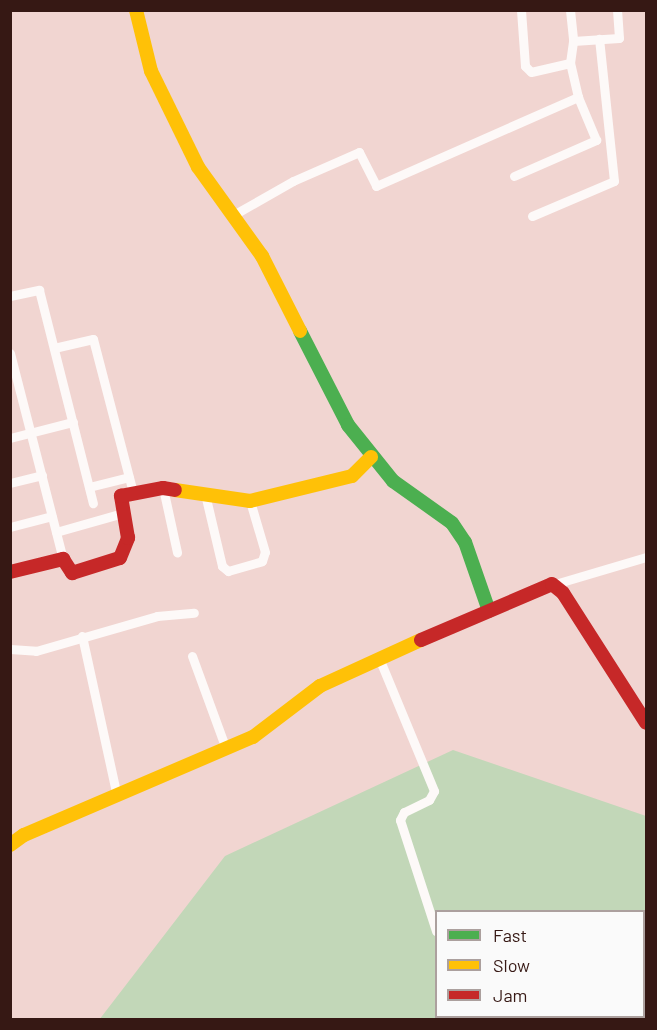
<!DOCTYPE html>
<style>
body{margin:0}
#map{position:relative;width:657px;height:1030px;overflow:hidden;background:#f1d5d1;font-family:Barlow,sans-serif}
div>[style]{position:absolute}
.green>*{inset:0;background:#c2d7b8}
.street>*{height:9px;margin:-4.5px;padding:0 4.5px;transform-origin:4.5px;border-radius:4.5px;background:#fdf9f8}
.fast>*{height:14px;margin:-7px;padding:0 7px;transform-origin:7px;border-radius:7px;background:#4caf50}
.slow>*{height:14px;margin:-7px;padding:0 7px;transform-origin:7px;border-radius:7px;background:#ffc107}
.jam>*{height:14px;margin:-7px;padding:0 7px;transform-origin:7px;border-radius:7px;background:#c62828}
span{translate:-50% -50%;white-space:nowrap;text-align:center;line-height:1.15;-webkit-text-stroke:6px #fafafa;paint-order:stroke}
.frame{position:absolute;inset:0;border:12px solid #361814;pointer-events:none}
.legend{position:absolute;left:435px;top:910px;width:210px;height:108px;box-sizing:border-box;background:#fafafa;border:2px solid #aca09e;margin:0;padding:8px 10px;list-style:none;font-size:18px;color:#361814}
.legend li{display:flex;align-items:center;gap:12px;height:30px}
.legend b{width:30px;border:2px solid #aca09e}
</style>
<div id="map">
<div class="green">
<div style="clip-path:polygon(evenodd,453px 750px,646px 816px,646px 1019px,99px 1020px,225px 856px,453px 750px,436px 912px,644px 912px,644px 1016px,436px 1016px,436px 912px)"></div>
</div>
<div class="street">
<div style="left:521px;top:10px;width:56px;rotate:85.9deg"></div>
<div style="left:525px;top:66px;width:8px;rotate:45deg"></div>
<div style="left:531px;top:72px;width:40px;rotate:-13deg"></div>
<div style="left:570px;top:63px;width:22px;rotate:-82deg"></div>
<div style="left:573px;top:41px;width:46px;rotate:-3.7deg"></div>
<div style="left:619px;top:38px;width:28px;rotate:-94deg"></div>
<div style="left:570px;top:10px;width:31px;rotate:84deg"></div>
<div style="left:514px;top:176px;width:90px;rotate:-23.7deg"></div>
<div style="left:596px;top:140px;width:47px;rotate:-112.7deg"></div>
<div style="left:235px;top:214px;width:67px;rotate:-29.6deg"></div>
<div style="left:293px;top:181px;width:72px;rotate:-23.7deg"></div>
<div style="left:359px;top:152px;width:38px;rotate:63deg"></div>
<div style="left:376px;top:186px;width:221px;rotate:-23.8deg"></div>
<div style="left:578px;top:97px;width:35px;rotate:-103deg"></div>
<div style="left:532px;top:216px;width:89px;rotate:-23.1deg"></div>
<div style="left:614px;top:181px;width:143px;rotate:-96deg"></div>
<div style="left:10px;top:296px;width:30px;rotate:-12deg"></div>
<div style="left:39px;top:290px;width:220px;rotate:75.8deg"></div>
<div style="left:54px;top:348px;width:40px;rotate:-13deg"></div>
<div style="left:93px;top:339px;width:159px;rotate:75.4deg"></div>
<div style="left:10px;top:353px;width:213px;rotate:75.6deg"></div>
<div style="left:10px;top:438px;width:65px;rotate:-14.3deg"></div>
<div style="left:10px;top:483px;width:33px;rotate:-14deg"></div>
<div style="left:89px;top:487px;width:41px;rotate:-14deg"></div>
<div style="left:163px;top:488px;width:66px;rotate:77.7deg"></div>
<div style="left:205px;top:494px;width:74px;rotate:76.7deg"></div>
<div style="left:222px;top:566px;width:8px;rotate:40deg"></div>
<div style="left:228px;top:571px;width:35px;rotate:-16deg"></div>
<div style="left:262px;top:561px;width:9px;rotate:-72deg"></div>
<div style="left:265px;top:552px;width:53px;rotate:-106.4deg"></div>
<div style="left:10px;top:527px;width:43px;rotate:-14.7deg"></div>
<div style="left:56px;top:532px;width:70px;rotate:-15.8deg"></div>
<div style="left:555px;top:584px;width:95px;rotate:-16.5deg"></div>
<div style="left:82px;top:636px;width:164px;rotate:77.7deg"></div>
<div style="left:10px;top:649px;width:26px;rotate:4deg"></div>
<div style="left:36px;top:651px;width:126px;rotate:-16.1deg"></div>
<div style="left:157px;top:616px;width:37px;rotate:-5deg"></div>
<div style="left:192px;top:656px;width:99px;rotate:69.9deg"></div>
<div style="left:379px;top:658px;width:144px;rotate:67.5deg"></div>
<div style="left:434px;top:791px;width:10px;rotate:119deg"></div>
<div style="left:429px;top:800px;width:28px;rotate:154deg"></div>
<div style="left:404px;top:812px;width:9px;rotate:117deg"></div>
<div style="left:400px;top:820px;width:117px;rotate:72deg"></div>
</div>
<div class="fast">
<div style="left:300px;top:331px;width:106px;rotate:62.9deg"></div>
<div style="left:348px;top:425px;width:72px;rotate:51.2deg"></div>
<div style="left:393px;top:481px;width:72px;rotate:35.4deg"></div>
<div style="left:452px;top:523px;width:23px;rotate:56deg"></div>
<div style="left:465px;top:542px;width:73px;rotate:70.8deg"></div>
</div>
<div class="slow">
<div style="left:136px;top:10px;width:63px;rotate:76.2deg"></div>
<div style="left:151px;top:71px;width:107px;rotate:63.9deg"></div>
<div style="left:198px;top:167px;width:110px;rotate:54.3deg"></div>
<div style="left:262px;top:256px;width:84px;rotate:63.1deg"></div>
<div style="left:175px;top:490px;width:76px;rotate:8.3deg"></div>
<div style="left:250px;top:501px;width:105px;rotate:-13.8deg"></div>
<div style="left:352px;top:476px;width:27px;rotate:-45deg"></div>
<div style="left:10px;top:845px;width:17px;rotate:-36deg"></div>
<div style="left:24px;top:835px;width:249px;rotate:-23.2deg"></div>
<div style="left:253px;top:737px;width:84px;rotate:-37.3deg"></div>
<div style="left:320px;top:686px;width:111px;rotate:-24.5deg"></div>
</div>
<div class="jam">
<div style="left:10px;top:572px;width:55px;rotate:-13.8deg"></div>
<div style="left:63px;top:559px;width:17px;rotate:57deg"></div>
<div style="left:72px;top:573px;width:50px;rotate:-17.4deg"></div>
<div style="left:120px;top:558px;width:22px;rotate:-68deg"></div>
<div style="left:128px;top:538px;width:43px;rotate:-99.5deg"></div>
<div style="left:121px;top:496px;width:43px;rotate:-10.8deg"></div>
<div style="left:163px;top:488px;width:12px;rotate:9deg"></div>
<div style="left:421px;top:640px;width:142px;rotate:-23.1deg"></div>
<div style="left:552px;top:584px;width:14px;rotate:39deg"></div>
<div style="left:563px;top:593px;width:154px;rotate:57.4deg"></div>
</div>
<div class="frame"></div>
<ul class="legend">
<li><b style="height:8px;background:#4caf50"></b>Fast</li>
<li><b style="height:8px;background:#ffc107"></b>Slow</li>
<li><b style="height:8px;background:#c62828"></b>Jam</li>
</ul>
</div>
